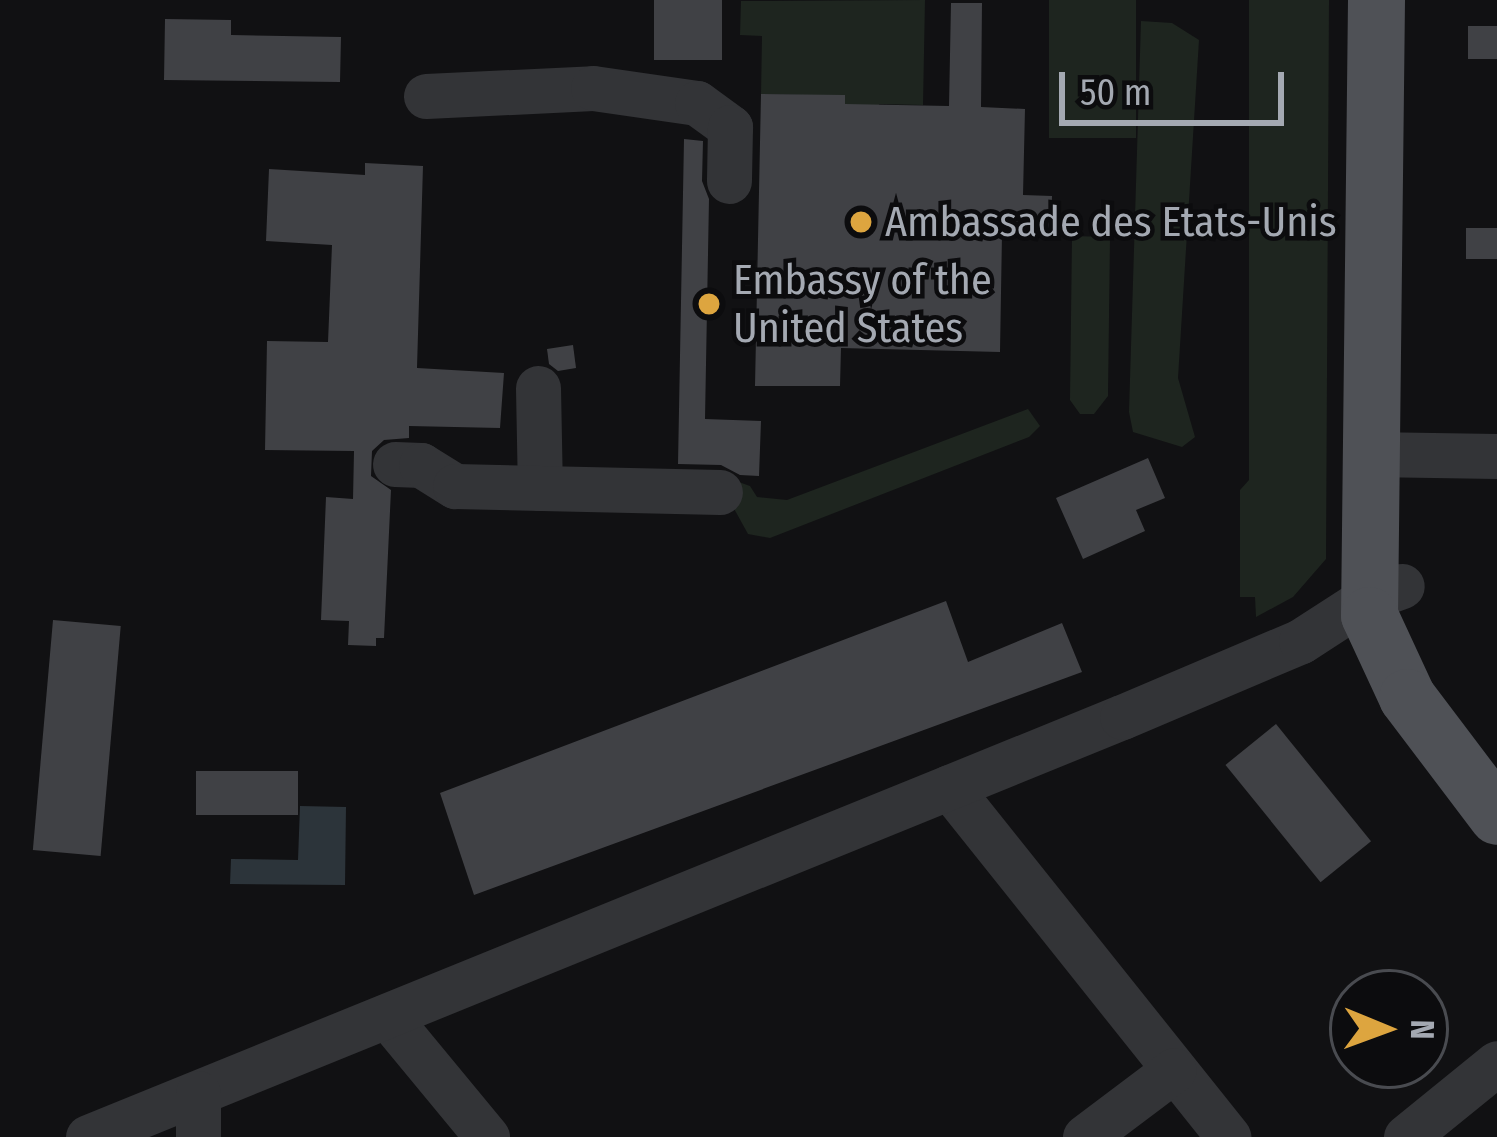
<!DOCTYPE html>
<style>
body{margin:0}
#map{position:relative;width:1497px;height:1137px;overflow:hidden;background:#111113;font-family:"Fira Sans Condensed",sans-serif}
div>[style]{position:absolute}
.green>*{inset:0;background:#1e251f;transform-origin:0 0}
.water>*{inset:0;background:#2c343a}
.building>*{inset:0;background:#404145;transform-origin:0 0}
.minor>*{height:45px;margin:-22.5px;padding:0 22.5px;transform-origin:22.5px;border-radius:22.5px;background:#333437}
.major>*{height:57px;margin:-28.5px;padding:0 28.5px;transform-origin:28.5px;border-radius:28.5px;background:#4f5156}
.dots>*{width:33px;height:33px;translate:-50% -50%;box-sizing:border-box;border:6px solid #0c0c0e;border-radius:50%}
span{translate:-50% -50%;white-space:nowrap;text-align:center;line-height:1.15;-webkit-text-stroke:9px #0c0c0e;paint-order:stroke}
.poi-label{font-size:42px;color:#a4a9b2}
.left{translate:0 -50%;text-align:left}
.north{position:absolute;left:1329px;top:969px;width:120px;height:120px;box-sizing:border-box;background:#0c0c0e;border:3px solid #494b50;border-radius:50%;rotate:91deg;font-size:33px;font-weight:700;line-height:48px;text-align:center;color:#a4a9b2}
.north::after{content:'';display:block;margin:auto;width:42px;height:54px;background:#dda53f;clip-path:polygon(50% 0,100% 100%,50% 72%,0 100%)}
.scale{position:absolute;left:1059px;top:72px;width:225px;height:54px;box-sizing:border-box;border:6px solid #a4a9b2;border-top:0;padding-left:15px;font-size:36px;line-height:42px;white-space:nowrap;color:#a4a9b2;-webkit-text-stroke:9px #0c0c0e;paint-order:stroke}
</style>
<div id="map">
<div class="green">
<div style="clip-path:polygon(925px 0,923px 105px,879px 104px,878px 137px,845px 137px,845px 96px,761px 94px,762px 36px,740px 35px,741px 1px)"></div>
<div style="left:1049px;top:0;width:87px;height:138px"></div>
<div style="clip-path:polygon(1249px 0,1329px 0,1326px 559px,1293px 597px,1256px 617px,1255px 597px,1240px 597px,1240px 490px,1249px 480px)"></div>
<div style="clip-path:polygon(1141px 21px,1172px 23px,1199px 40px,1178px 378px,1195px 437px,1182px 447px,1133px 432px,1129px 412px)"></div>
<div style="clip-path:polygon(1072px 236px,1110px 237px,1108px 396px,1094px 414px,1080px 414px,1070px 400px)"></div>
<div style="clip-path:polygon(1028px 409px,1040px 426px,1029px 437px,770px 538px,748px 534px,732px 505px,736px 481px,750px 486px,757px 497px,787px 500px)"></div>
</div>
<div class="water">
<div style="clip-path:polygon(300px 806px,346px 807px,345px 885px,230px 884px,231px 859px,298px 860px)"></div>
</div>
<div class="building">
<div style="left:654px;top:0;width:68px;height:60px"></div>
<div style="clip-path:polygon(951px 3px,982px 3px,981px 107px,1025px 109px,1023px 195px,1052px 196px,1051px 235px,1002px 234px,1000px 352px,841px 348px,840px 386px,755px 386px,761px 94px,845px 95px,845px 104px,949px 106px)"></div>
<div style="clip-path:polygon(165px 19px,231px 20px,231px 35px,341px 37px,340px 82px,164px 80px)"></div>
<div style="left:1497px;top:26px;width:33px;height:29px;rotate:90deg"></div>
<div style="clip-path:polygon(684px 139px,703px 141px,702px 181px,709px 199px,705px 419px,761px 421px,759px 476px,740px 475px,721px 465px,678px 464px)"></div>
<div style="clip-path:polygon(365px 163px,423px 166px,417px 368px,504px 373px,500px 428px,409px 426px,409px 438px,384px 440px,372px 451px,371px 476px,391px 490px,384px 638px,376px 638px,376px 646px,348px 645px,349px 621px,321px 620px,326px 497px,353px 499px,354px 451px,265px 450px,267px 341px,328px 342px,332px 245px,266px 241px,269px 169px,365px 175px)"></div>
<div style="left:1497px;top:228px;width:31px;height:31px;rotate:90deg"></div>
<div style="clip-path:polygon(573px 345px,576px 368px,558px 371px,549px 364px,547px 349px)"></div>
<div style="clip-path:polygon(1148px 458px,1165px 498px,1136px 510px,1145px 531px,1083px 559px,1056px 498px)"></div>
<div style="clip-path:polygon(946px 601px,968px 662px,1062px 623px,1082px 672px,474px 895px,440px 793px)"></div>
<div style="left:53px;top:620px;width:68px;height:231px;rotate:5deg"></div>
<div style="left:1276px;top:724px;width:151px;height:65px;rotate:51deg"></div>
<div style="left:196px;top:771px;width:102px;height:44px"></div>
</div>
<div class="minor">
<div style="left:426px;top:96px;width:167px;rotate:-2.7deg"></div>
<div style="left:593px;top:88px;width:105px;rotate:8.2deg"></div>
<div style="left:697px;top:103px;width:41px;rotate:36deg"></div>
<div style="left:730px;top:127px;width:54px;rotate:91.1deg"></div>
<div style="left:538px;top:388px;width:100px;rotate:88.9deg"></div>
<div style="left:1369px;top:454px;width:128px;rotate:0.9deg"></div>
<div style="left:395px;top:464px;width:26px;rotate:2deg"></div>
<div style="left:421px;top:465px;width:40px;rotate:32deg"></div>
<div style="left:455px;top:486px;width:265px;rotate:1.3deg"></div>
<div style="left:949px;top:787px;width:448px;rotate:51.4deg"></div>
<div style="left:387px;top:1016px;width:157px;rotate:50.4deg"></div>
<div style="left:88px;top:1137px;width:1116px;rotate:-22.11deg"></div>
<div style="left:1122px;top:717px;width:194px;rotate:-23deg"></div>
<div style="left:1301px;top:641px;width:77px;rotate:-32.9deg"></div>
<div style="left:1366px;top:599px;width:38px;rotate:-20deg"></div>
<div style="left:198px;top:1137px;width:44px;rotate:-90deg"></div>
<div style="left:1085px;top:1137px;width:111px;rotate:-37deg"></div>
<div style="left:1406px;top:1137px;width:117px;rotate:-39.1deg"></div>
</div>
<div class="major">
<div style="left:1376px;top:0;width:615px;rotate:90.65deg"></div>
<div style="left:1369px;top:615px;width:90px;rotate:65.1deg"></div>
<div style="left:1407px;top:697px;width:149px;rotate:52.9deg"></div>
</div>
<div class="dots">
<div style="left:861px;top:222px;background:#dda53f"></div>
<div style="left:709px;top:304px;background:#dda53f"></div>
</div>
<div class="poi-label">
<span class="left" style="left:885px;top:222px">Ambassade des Etats-Unis</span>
<span class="left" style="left:733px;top:304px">Embassy of the<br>United States</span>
</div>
<div class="north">N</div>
<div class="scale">50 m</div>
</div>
